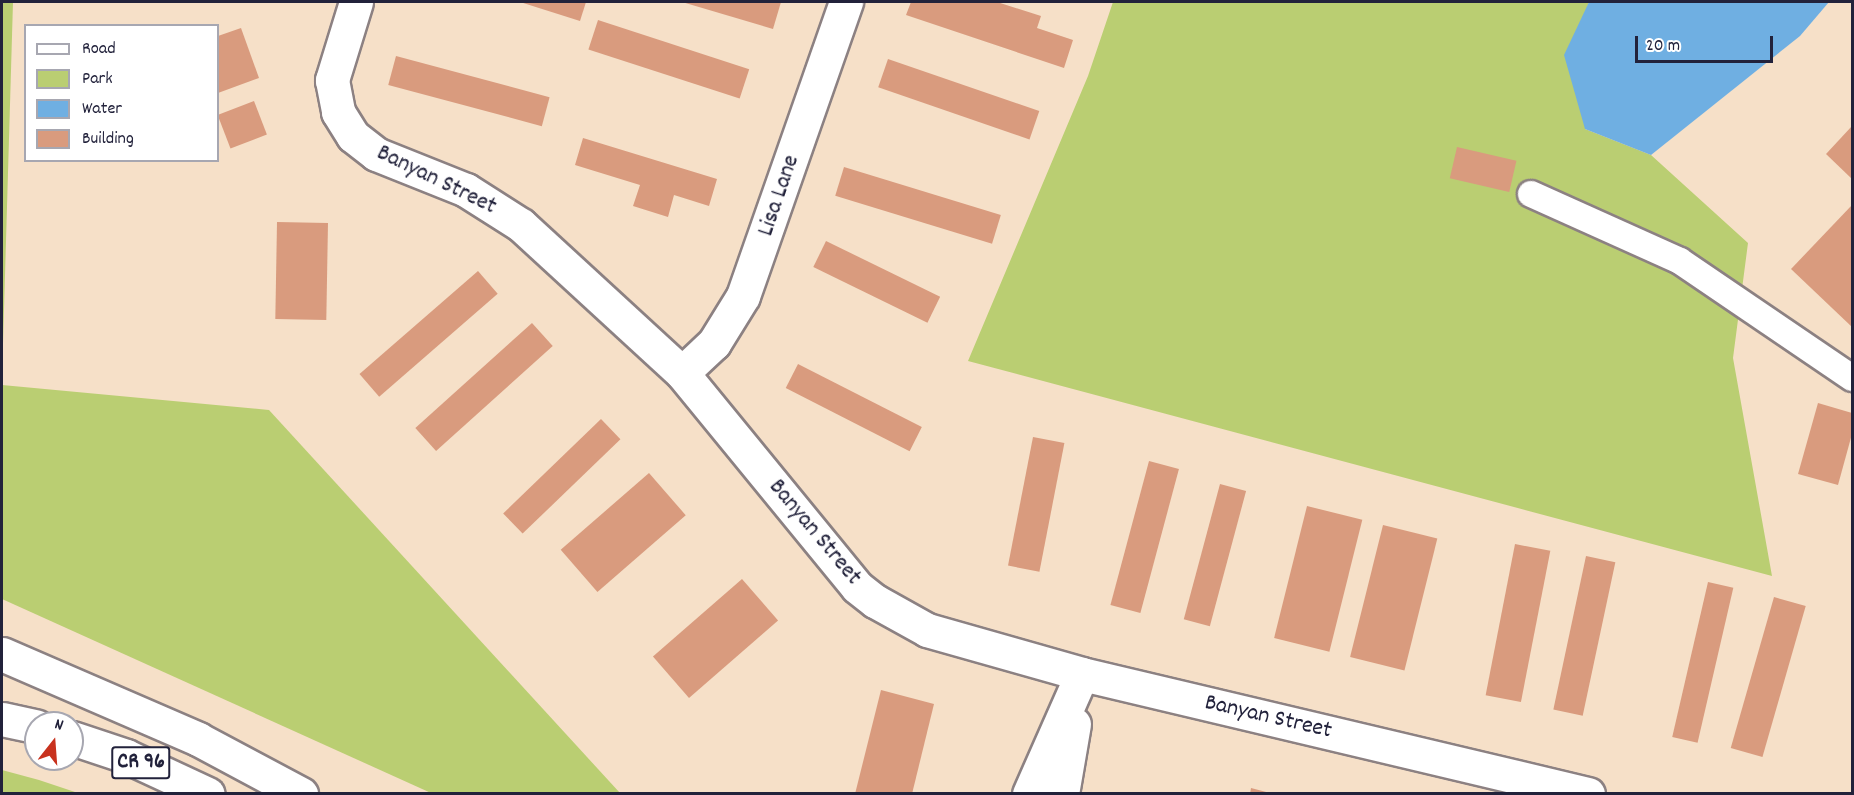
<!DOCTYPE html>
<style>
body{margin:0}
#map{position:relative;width:1854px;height:795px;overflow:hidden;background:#f6e0c8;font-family:Dekko,sans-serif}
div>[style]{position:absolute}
.green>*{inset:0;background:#bace72}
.water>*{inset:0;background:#6fafe2}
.building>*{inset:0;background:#d99b7e;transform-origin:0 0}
.roads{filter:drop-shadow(2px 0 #8c8182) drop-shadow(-2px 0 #8c8182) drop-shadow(0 2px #8c8182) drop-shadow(0 -2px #8c8182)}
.service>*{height:26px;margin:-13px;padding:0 13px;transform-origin:13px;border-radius:13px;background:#fff}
.minor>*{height:33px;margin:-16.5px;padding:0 16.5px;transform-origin:16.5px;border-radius:16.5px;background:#fff}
.primary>*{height:33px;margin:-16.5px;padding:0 16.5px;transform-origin:16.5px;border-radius:16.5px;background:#fff}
.motorway>*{height:33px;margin:-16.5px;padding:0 16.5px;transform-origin:16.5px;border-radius:16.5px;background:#fff}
span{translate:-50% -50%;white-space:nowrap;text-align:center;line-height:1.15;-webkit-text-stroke:6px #fff;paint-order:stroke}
.shield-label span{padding:2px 4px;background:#fff;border:2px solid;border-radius:4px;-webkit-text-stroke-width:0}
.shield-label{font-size:22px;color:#22223b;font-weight:700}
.street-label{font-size:24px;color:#22223b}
.frame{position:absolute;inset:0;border:3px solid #22223b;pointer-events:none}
.legend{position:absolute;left:24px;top:24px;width:195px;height:138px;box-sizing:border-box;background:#fff;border:2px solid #a7a7b1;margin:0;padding:8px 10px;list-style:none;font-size:18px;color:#22223b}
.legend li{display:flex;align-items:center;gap:12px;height:30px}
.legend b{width:30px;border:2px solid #a7a7b1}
.north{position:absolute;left:24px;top:711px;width:60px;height:60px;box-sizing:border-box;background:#fff;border:2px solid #a7a7b1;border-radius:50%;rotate:17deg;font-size:16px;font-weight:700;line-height:24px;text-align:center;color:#22223b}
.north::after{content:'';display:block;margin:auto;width:21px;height:27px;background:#c8321e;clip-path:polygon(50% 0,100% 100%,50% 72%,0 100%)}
.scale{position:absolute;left:1635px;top:36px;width:138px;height:27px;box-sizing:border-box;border:3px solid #22223b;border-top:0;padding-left:8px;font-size:18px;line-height:21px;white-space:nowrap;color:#22223b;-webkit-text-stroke:4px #fff;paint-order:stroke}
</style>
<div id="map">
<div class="green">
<div style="clip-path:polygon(2px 2px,13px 2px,2px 378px)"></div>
<div style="clip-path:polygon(1113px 2px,1589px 2px,1585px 14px,1585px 129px,1651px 155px,1748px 243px,1733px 358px,1772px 576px,968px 361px,1088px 76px)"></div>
<div style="clip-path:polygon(2px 385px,269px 410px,620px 793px,431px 793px,2px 599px)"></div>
<div style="clip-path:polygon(2px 770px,39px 780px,78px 793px,2px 793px)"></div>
</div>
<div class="water">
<div style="clip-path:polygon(1589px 2px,1829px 2px,1800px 36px,1651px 155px,1585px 129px,1564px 55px)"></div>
</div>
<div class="building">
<div style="clip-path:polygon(520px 2px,586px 2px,580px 21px)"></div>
<div style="clip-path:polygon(682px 2px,781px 2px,773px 29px)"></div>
<div style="clip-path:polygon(911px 2px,997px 2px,1041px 16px,1037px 28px,1073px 40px,1064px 68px,906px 15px)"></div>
<div style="left:598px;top:20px;width:159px;height:31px;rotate:18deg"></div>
<div style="clip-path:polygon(241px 28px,259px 78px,218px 93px,218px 36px)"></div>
<div style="left:396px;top:56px;width:159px;height:30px;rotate:15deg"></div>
<div style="left:888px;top:59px;width:160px;height:30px;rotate:19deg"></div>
<div style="left:254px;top:101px;width:36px;height:39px;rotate:69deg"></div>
<div style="clip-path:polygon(1852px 126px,1852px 179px,1826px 154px)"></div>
<div style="clip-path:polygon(583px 138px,717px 179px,709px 206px,674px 195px,668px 217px,633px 206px,640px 185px,575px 165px)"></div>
<div style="left:1457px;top:147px;width:61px;height:32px;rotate:13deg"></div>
<div style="left:844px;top:167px;width:164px;height:30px;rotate:17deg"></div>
<div style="clip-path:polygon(1852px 205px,1852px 327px,1791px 269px)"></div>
<div style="left:277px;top:222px;width:51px;height:97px;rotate:1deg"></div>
<div style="left:826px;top:241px;width:127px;height:29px;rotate:26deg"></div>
<div style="left:478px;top:271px;width:30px;height:157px;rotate:49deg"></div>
<div style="left:532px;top:323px;width:31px;height:157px;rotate:48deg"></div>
<div style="left:798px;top:364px;width:139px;height:27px;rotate:27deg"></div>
<div style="clip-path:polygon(1818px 403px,1852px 413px,1852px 434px,1838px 485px,1798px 474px)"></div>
<div style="left:601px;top:419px;width:28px;height:136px;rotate:46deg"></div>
<div style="left:1033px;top:437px;width:32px;height:131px;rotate:11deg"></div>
<div style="left:1149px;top:461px;width:31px;height:149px;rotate:15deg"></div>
<div style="left:649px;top:473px;width:56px;height:117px;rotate:49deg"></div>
<div style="left:1220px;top:484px;width:27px;height:140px;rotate:15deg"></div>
<div style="left:1307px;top:506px;width:57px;height:136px;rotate:14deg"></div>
<div style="left:1383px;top:525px;width:56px;height:136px;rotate:14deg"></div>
<div style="left:1515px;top:544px;width:36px;height:154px;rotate:11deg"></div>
<div style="left:1586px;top:556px;width:30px;height:157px;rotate:12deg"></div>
<div style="left:742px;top:579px;width:55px;height:118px;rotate:49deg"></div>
<div style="left:1708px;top:582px;width:26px;height:159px;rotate:13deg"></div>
<div style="left:1774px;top:597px;width:33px;height:157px;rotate:16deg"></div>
<div style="clip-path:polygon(881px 690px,934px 704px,912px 794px,855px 794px)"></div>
<div style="clip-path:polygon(1251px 788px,1270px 793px,1269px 794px,1250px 794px)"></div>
</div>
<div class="roads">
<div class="service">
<div style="left:1531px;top:194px;width:163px;rotate:24.2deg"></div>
<div style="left:1680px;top:261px;width:208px;rotate:34.2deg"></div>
</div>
<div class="minor">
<div style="left:356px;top:2px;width:82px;rotate:107.1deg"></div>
<div style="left:332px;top:80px;width:33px;rotate:79deg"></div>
<div style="left:338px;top:112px;width:28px;rotate:58deg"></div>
<div style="left:353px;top:136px;width:29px;rotate:38deg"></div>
<div style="left:376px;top:154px;width:97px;rotate:21.8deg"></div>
<div style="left:466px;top:190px;width:65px;rotate:32.5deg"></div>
<div style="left:521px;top:225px;width:219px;rotate:42.6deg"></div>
<div style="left:682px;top:373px;width:276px;rotate:50.7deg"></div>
<div style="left:857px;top:587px;width:23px;rotate:38deg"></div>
<div style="left:875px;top:601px;width:60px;rotate:29.1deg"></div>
<div style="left:927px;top:630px;width:161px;rotate:15.8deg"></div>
<div style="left:1082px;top:674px;width:520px;rotate:13.34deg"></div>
<div style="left:682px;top:373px;width:44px;rotate:-43.2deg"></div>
<div style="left:714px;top:343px;width:55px;rotate:-58.3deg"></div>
<div style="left:743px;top:296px;width:312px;rotate:-70.7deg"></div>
<div style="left:1029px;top:794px;width:131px;rotate:-66.2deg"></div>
<div style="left:1062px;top:794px;width:71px;rotate:-80.3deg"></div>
</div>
<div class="primary">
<div style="left:2px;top:719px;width:35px;rotate:12deg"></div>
<div style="left:72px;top:738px;width:57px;rotate:18.4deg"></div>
<div style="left:126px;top:756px;width:90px;rotate:24.9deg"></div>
</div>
<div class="motorway">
<div style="left:2px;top:654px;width:214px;rotate:23.4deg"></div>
<div style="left:198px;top:739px;width:117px;rotate:28.1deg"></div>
</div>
</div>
<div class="shield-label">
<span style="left:141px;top:763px">CR 96</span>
</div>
<div class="street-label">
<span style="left:436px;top:181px;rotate:26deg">Banyan Street</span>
<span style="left:780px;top:196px;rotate:-71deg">Lisa Lane</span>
<span style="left:814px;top:533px;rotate:50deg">Banyan Street</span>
<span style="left:1268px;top:718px;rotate:13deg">Banyan Street</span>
</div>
<div class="frame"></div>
<ul class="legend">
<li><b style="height:8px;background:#fff"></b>Road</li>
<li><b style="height:16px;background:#bace72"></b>Park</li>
<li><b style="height:16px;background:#6fafe2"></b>Water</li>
<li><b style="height:16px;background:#d99b7e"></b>Building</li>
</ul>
<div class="north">N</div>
<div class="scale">20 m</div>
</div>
